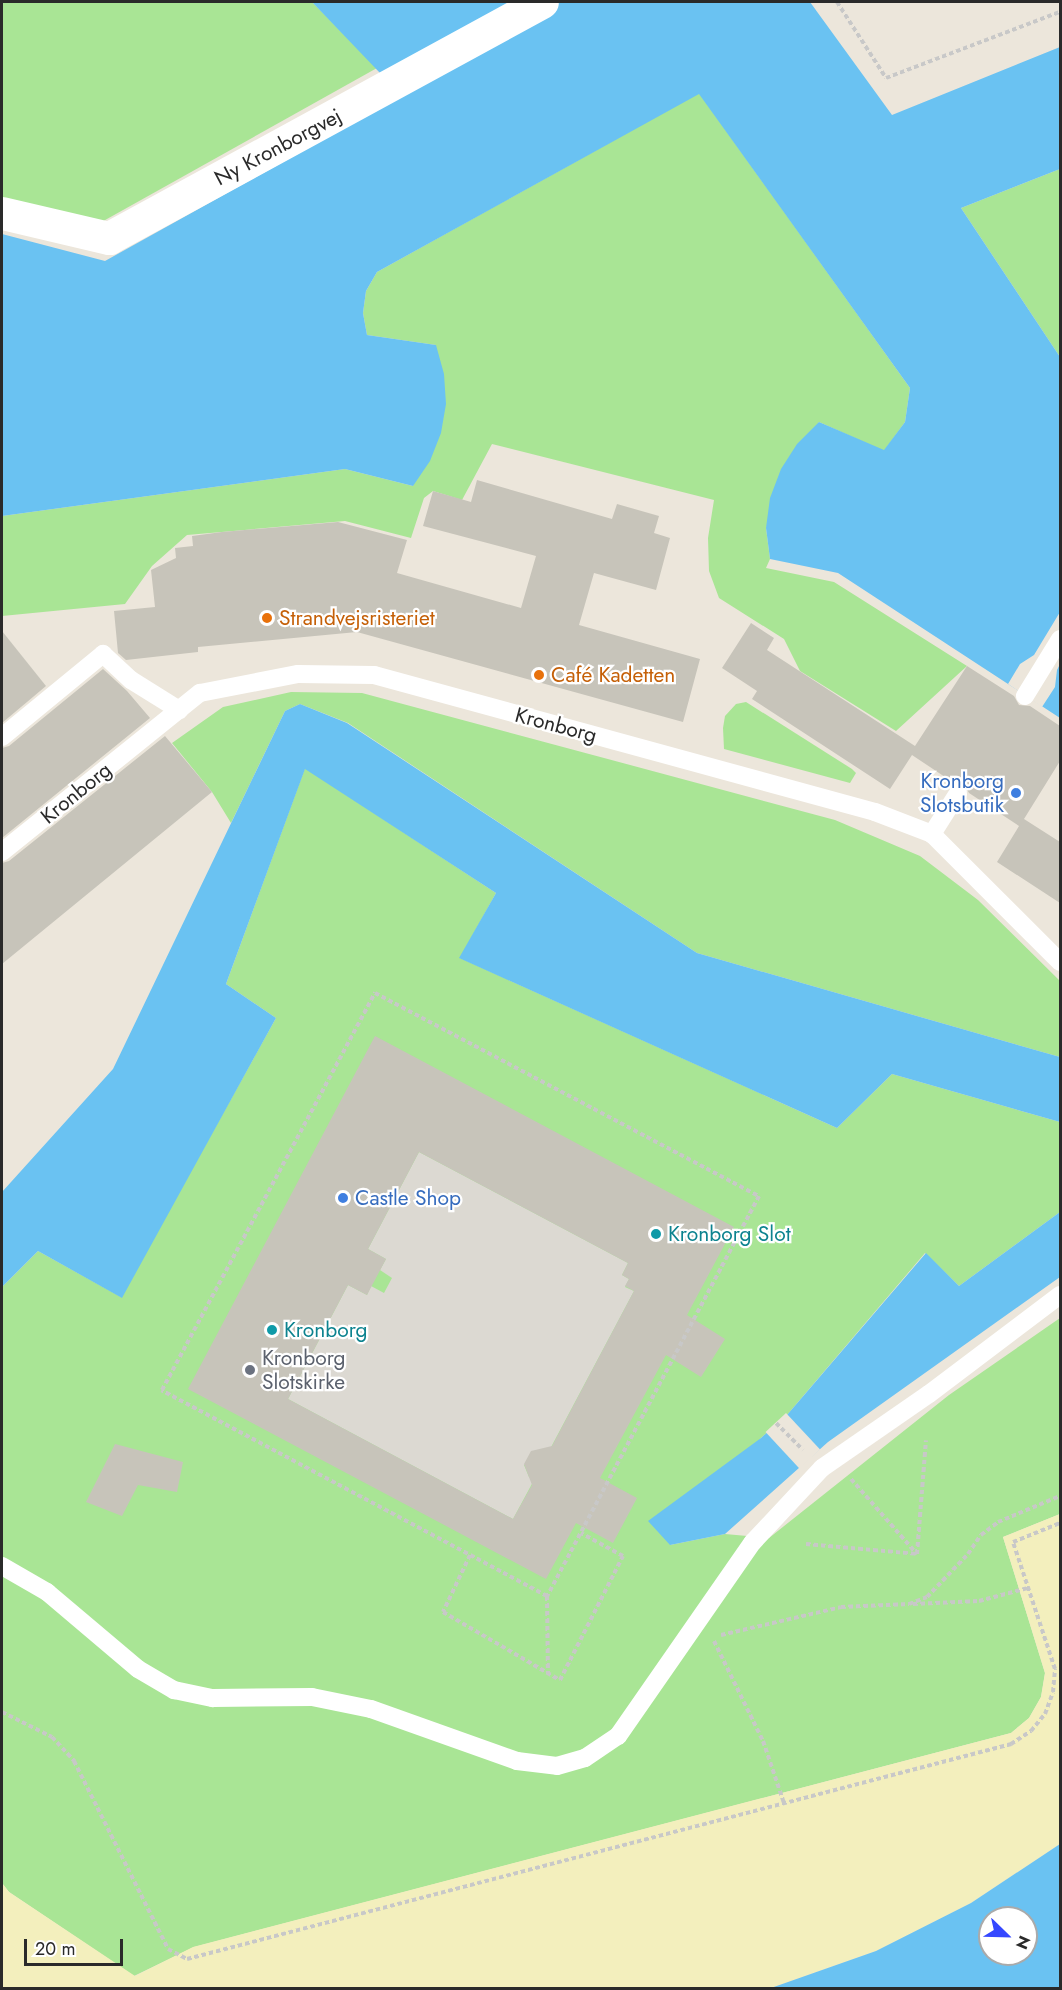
<!DOCTYPE html>
<meta charset="utf-8">
<style>
body{margin:0}
#map{position:relative;width:1062px;height:1990px;overflow:hidden;background:#ece6db;font-family:Jost,sans-serif}
div>[style]{position:absolute}
.green>*{inset:0;background:#a9e595}
.sand>*{inset:0;background:#f3efbd}
.plaza>*{inset:0;background:#dcd9d2}
.water>*{inset:0;background:#6ac2f2}
.pier>*{inset:0;background:#ece6db;transform-origin:0 0}
.building>*{inset:0;background:#c7c4ba}
.path>*{height:4px;margin-top:-2px;transform-origin:0;background:repeating-linear-gradient(90deg,#c8c8c8 0 4.5px,transparent 0 7.5px)}
.lane>*{height:18px;margin:-9px;padding:0 9px;transform-origin:9px;border-radius:9px;background:#fff}
.street>*{height:33px;margin:-16.5px;padding:0 16.5px;transform-origin:16.5px;border-radius:16.5px;background:#fff}
.dots>*{width:16px;height:16px;translate:-50% -50%;box-sizing:border-box;border:3px solid #fff;border-radius:50%}
span{translate:-50% -50%;white-space:nowrap;text-align:center;line-height:1.15;-webkit-text-stroke:4.5px #fff;paint-order:stroke}
.street-label{font-size:21px;color:#2a2a2a}
.food-label{font-size:21px;color:#c56008}
.left{translate:0 -50%;text-align:left}
.shop-label{font-size:21px;color:#366cbe}
.right{translate:-100% -50%;text-align:right}
.culture-label{font-size:21px;color:#0d838f}
.worship-label{font-size:21px;color:#5b616d}
.frame{position:absolute;inset:0;border:3px solid #2a2a2a;pointer-events:none}
.north{position:absolute;left:978px;top:1906px;width:60px;height:60px;box-sizing:border-box;background:#fff;border:2px solid #aaa;border-radius:50%;rotate:113deg;font-size:16px;font-weight:700;line-height:24px;text-align:center;color:#2a2a2a}
.north::after{content:'';display:block;margin:auto;width:21px;height:27px;background:#3548ff;clip-path:polygon(50% 0,100% 100%,50% 72%,0 100%)}
.scale{position:absolute;left:24px;top:1939px;width:99px;height:27px;box-sizing:border-box;border:3px solid #2a2a2a;border-top:0;padding-left:8px;font-size:18px;line-height:21px;white-space:nowrap;color:#2a2a2a;-webkit-text-stroke:4px #fff;paint-order:stroke}
</style>
<div id="map">
<div class="green">
<div style="clip-path:polygon(2px 2px,312px 2px,377px 68px,98px 224px,2px 198px)"></div>
<div style="clip-path:polygon(699px 93px,910px 388px,905px 422px,884px 451px,819px 422px,766px 528px,770px 559px,766px 568px,834px 582px,967px 666px,896px 731px,800px 671px,784px 639px,719px 598px,709px 571px,708px 538px,714px 500px,492px 444px,462px 500px,433px 491px,424px 498px,411px 538px,345px 521px,187px 535px,152px 566px,125px 604px,2px 616px,2px 516px,345px 469px,413px 486px,436px 345px,367px 335px,363px 313px,366px 291px,377px 272px)"></div>
<div style="clip-path:polygon(1060px 169px,1060px 357px,961px 208px)"></div>
<div style="clip-path:polygon(291px 692px,362px 693px,835px 820px,920px 856px,978px 900px,1060px 981px,1060px 1057px,697px 953px,348px 723px,300px 704px,285px 711px,231px 823px,212px 792px,172px 743px,223px 707px)"></div>
<div style="clip-path:polygon(746px 702px,852px 769px,856px 773px,850px 783px,724px 749px,723px 728px,725px 716px,736px 704px)"></div>
<div style="clip-path:polygon(305px 768px,496px 893px,460px 958px,837px 1128px,892px 1074px,1060px 1122px,1060px 1212px,959px 1286px,925px 1253px,787px 1415px,761px 1438px,670px 1545px,725px 1534px,769px 1538px,949px 1395px,1060px 1318px,1060px 1514px,1003px 1537px,1045px 1673px,1041px 1697px,1029px 1718px,1011px 1733px,194px 1947px,134px 1976px,9px 1892px,2px 1883px,2px 1287px,38px 1251px,121px 1297px,276px 1018px,226px 984px)"></div>
</div>
<div class="sand">
<div style="clip-path:polygon(1060px 1514px,1060px 1844px,971px 1903px,876px 1951px,771px 1988px,2px 1988px,2px 1883px,9px 1892px,135px 1976px,193px 1947px,1011px 1733px,1029px 1718px,1041px 1697px,1045px 1673px,1003px 1537px)"></div>
</div>
<div class="plaza">
<div style="clip-path:polygon(419px 1152px,628px 1263px,622px 1275px,629px 1279px,625px 1287px,634px 1291px,549px 1451px,524px 1465px,529px 1477px,534px 1480px,513px 1519px,288px 1399px,348px 1285px,367px 1295px,371px 1286px,384px 1293px,392px 1278px,380px 1270px,386px 1259px,368px 1249px)"></div>
</div>
<div class="water">
<div style="clip-path:polygon(312px 2px,810px 2px,892px 115px,1060px 47px,1060px 169px,961px 208px,1060px 357px,1060px 718px,838px 573px,770px 559px,766px 528px,770px 498px,781px 469px,797px 444px,819px 422px,884px 450px,905px 422px,910px 388px,699px 94px,377px 272px,366px 291px,363px 313px,367px 335px,436px 345px,444px 374px,446px 404px,441px 433px,430px 461px,413px 486px,345px 469px,2px 516px,2px 234px,105px 261px,402px 96px)"></div>
<div style="clip-path:polygon(300px 704px,347px 723px,697px 953px,1060px 1057px,1060px 1122px,892px 1074px,837px 1128px,459px 958px,496px 893px,305px 769px,226px 984px,276px 1018px,122px 1298px,38px 1251px,2px 1287px,2px 1192px,113px 1069px,285px 711px)"></div>
<div style="clip-path:polygon(1060px 1212px,1060px 1277px,828px 1442px,725px 1534px,670px 1545px,648px 1521px,761px 1438px,787px 1415px,926px 1253px,959px 1286px)"></div>
<div style="clip-path:polygon(evenodd,1060px 1844px,1060px 1988px,771px 1988px,876px 1951px,971px 1903px,1060px 1844px,990px 1918px,1026px 1918px,1026px 1954px,990px 1954px,990px 1918px)"></div>
</div>
<div class="pier">
<div style="clip-path:polygon(1060px 612px,1060px 664px,1057px 670px,1055px 687px,1042px 707px,1008px 684px,1020px 664px,1034px 655px)"></div>
<div style="left:786px;top:1413px;width:50px;height:28px;rotate:47deg"></div>
</div>
<div class="building">
<div style="clip-path:polygon(477px 480px,612px 519px,617px 504px,659px 516px,654px 533px,670px 538px,656px 590px,594px 573px,579px 625px,700px 659px,683px 722px,357px 632px,198px 647px,198px 652px,126px 660px,118px 653px,114px 611px,155px 607px,151px 570px,176px 558px,175px 548px,193px 546px,192px 536px,222px 532px,338px 522px,407px 540px,397px 573px,521px 608px,536px 556px,423px 526px,433px 491px,471px 502px)"></div>
<div style="clip-path:polygon(751px 623px,774px 638px,767px 650px,915px 746px,967px 666px,1014px 696px,1019px 705px,1030px 706px,1060px 726px,1060px 761px,1024px 819px,1060px 842px,1060px 903px,997px 862px,1019px 826px,969px 793px,964px 784px,954px 783px,912px 755px,890px 789px,752px 699px,757px 691px,722px 668px)"></div>
<div style="clip-path:polygon(2px 631px,46px 686px,2px 723px)"></div>
<div style="clip-path:polygon(103px 669px,127px 691px,150px 718px,2px 838px,2px 748px,9px 746px)"></div>
<div style="clip-path:polygon(165px 736px,212px 792px,2px 964px,2px 863px,9px 861px)"></div>
<div style="clip-path:polygon(evenodd,375px 1036px,734px 1227px,687px 1315px,725px 1339px,701px 1377px,666px 1355px,600px 1478px,637px 1498px,613px 1543px,576px 1523px,546px 1579px,188px 1389px,375px 1036px,419px 1152px,628px 1263px,622px 1275px,629px 1279px,625px 1286px,634px 1291px,552px 1446px,531px 1451px,524px 1464px,532px 1485px,513px 1519px,288px 1399px,348px 1285px,367px 1295px,386px 1259px,368px 1249px,419px 1152px)"></div>
<div style="clip-path:polygon(115px 1444px,183px 1462px,177px 1492px,138px 1485px,122px 1516px,86px 1502px)"></div>
</div>
<div class="path">
<div style="left:837px;top:2px;width:90px;rotate:57.2deg"></div>
<div style="left:886px;top:78px;width:186px;rotate:-20.8deg"></div>
<div style="left:375px;top:993px;width:434px;rotate:27.9deg"></div>
<div style="left:759px;top:1196px;width:453px;rotate:117.9deg"></div>
<div style="left:547px;top:1596px;width:437px;rotate:-151.9deg"></div>
<div style="left:162px;top:1390px;width:451px;rotate:-61.8deg"></div>
<div style="left:776px;top:1423px;width:38px;rotate:45deg"></div>
<div style="left:851px;top:1479px;width:100px;rotate:48.7deg"></div>
<div style="left:806px;top:1544px;width:111px;rotate:5.1deg"></div>
<div style="left:917px;top:1554px;width:114px;rotate:-85.5deg"></div>
<div style="left:470px;top:1555px;width:63px;rotate:115.3deg"></div>
<div style="left:443px;top:1612px;width:135px;rotate:30.2deg"></div>
<div style="left:560px;top:1680px;width:139px;rotate:-63.1deg"></div>
<div style="left:623px;top:1556px;width:48px;rotate:-151.3deg"></div>
<div style="left:547px;top:1596px;width:77px;rotate:89.3deg"></div>
<div style="left:913px;top:1604px;width:66px;rotate:-2.6deg"></div>
<div style="left:979px;top:1601px;width:51px;rotate:-14.9deg"></div>
<div style="left:721px;top:1635px;width:123px;rotate:-13.1deg"></div>
<div style="left:841px;top:1607px;width:68px;rotate:-2.5deg"></div>
<div style="left:909px;top:1604px;width:19px;rotate:-21deg"></div>
<div style="left:927px;top:1597px;width:59px;rotate:-46.4deg"></div>
<div style="left:968px;top:1554px;width:23px;rotate:-56deg"></div>
<div style="left:981px;top:1535px;width:21px;rotate:-37deg"></div>
<div style="left:998px;top:1522px;width:67px;rotate:-22.8deg"></div>
<div style="left:714px;top:1641px;width:111px;rotate:63.9deg"></div>
<div style="left:763px;top:1741px;width:65px;rotate:71.3deg"></div>
<div style="left:2px;top:1712px;width:56px;rotate:26.6deg"></div>
<div style="left:52px;top:1737px;width:33px;rotate:47deg"></div>
<div style="left:74px;top:1761px;width:210px;rotate:63.4deg"></div>
<div style="left:168px;top:1949px;width:21px;rotate:28deg"></div>
<div style="left:187px;top:1959px;width:852px;rotate:-14.62deg"></div>
<div style="left:1011px;top:1744px;width:24px;rotate:-33deg"></div>
<div style="left:1031px;top:1731px;width:22px;rotate:-51deg"></div>
<div style="left:1045px;top:1714px;width:23px;rotate:-70deg"></div>
<div style="left:1053px;top:1692px;width:23px;rotate:-85deg"></div>
<div style="left:1055px;top:1669px;width:134px;rotate:-108.3deg"></div>
<div style="left:1013px;top:1542px;width:51px;rotate:-22deg"></div>
</div>
<div class="lane">
<div style="left:1025px;top:696px;width:67px;rotate:-58.4deg"></div>
<div style="left:2px;top:737px;width:131px;rotate:-39.4deg"></div>
<div style="left:103px;top:654px;width:38px;rotate:43deg"></div>
<div style="left:131px;top:680px;width:57px;rotate:32deg"></div>
<div style="left:958px;top:793px;width:49px;rotate:122.4deg"></div>
<div style="left:932px;top:834px;width:181px;rotate:45deg"></div>
<div style="left:2px;top:852px;width:254px;rotate:-38.8deg"></div>
<div style="left:200px;top:693px;width:100px;rotate:-11deg"></div>
<div style="left:298px;top:674px;width:76px;rotate:0.8deg"></div>
<div style="left:374px;top:675px;width:519px;rotate:15.29deg"></div>
<div style="left:875px;top:812px;width:61px;rotate:21.1deg"></div>
<div style="left:2px;top:1566px;width:52px;rotate:30deg"></div>
<div style="left:47px;top:1592px;width:119px;rotate:40.2deg"></div>
<div style="left:138px;top:1669px;width:42px;rotate:30.3deg"></div>
<div style="left:174px;top:1690px;width:40px;rotate:12deg"></div>
<div style="left:213px;top:1698px;width:99px;rotate:-0.6deg"></div>
<div style="left:312px;top:1697px;width:60px;rotate:11.5deg"></div>
<div style="left:371px;top:1709px;width:155px;rotate:19.6deg"></div>
<div style="left:517px;top:1761px;width:40px;rotate:7.1deg"></div>
<div style="left:557px;top:1766px;width:29px;rotate:-16deg"></div>
<div style="left:585px;top:1758px;width:40px;rotate:-34deg"></div>
<div style="left:618px;top:1736px;width:236px;rotate:-55.2deg"></div>
<div style="left:753px;top:1542px;width:101px;rotate:-47deg"></div>
<div style="left:822px;top:1468px;width:130px;rotate:-34.7deg"></div>
<div style="left:929px;top:1394px;width:164px;rotate:-37.1deg"></div>
</div>
<div class="street">
<div style="left:2px;top:213px;width:110px;rotate:13.2deg"></div>
<div style="left:109px;top:238px;width:493px;rotate:-28.6deg"></div>
</div>
<div class="dots">
<div style="left:267px;top:618px;background:#e8710a"></div>
<div style="left:539px;top:675px;background:#e8710a"></div>
<div style="left:1016px;top:793px;background:#3f7fe0"></div>
<div style="left:343px;top:1198px;background:#3f7fe0"></div>
<div style="left:656px;top:1234px;background:#0f9aa8"></div>
<div style="left:272px;top:1330px;background:#0f9aa8"></div>
<div style="left:250px;top:1370px;background:#6b7280"></div>
</div>
<div class="street-label">
<span style="left:278px;top:147px;rotate:-28deg">Ny Kronborgvej</span>
<span style="left:556px;top:725px;rotate:15deg">Kronborg</span>
<span style="left:76px;top:793px;rotate:-39deg">Kronborg</span>
</div>
<div class="food-label">
<span class="left" style="left:279px;top:618px">Strandvejsristeriet</span>
<span class="left" style="left:551px;top:675px">Café Kadetten</span>
</div>
<div class="shop-label">
<span class="right" style="left:1004px;top:793px">Kronborg<br>Slotsbutik</span>
<span class="left" style="left:355px;top:1198px">Castle Shop</span>
</div>
<div class="culture-label">
<span class="left" style="left:668px;top:1234px">Kronborg Slot</span>
<span class="left" style="left:284px;top:1330px">Kronborg</span>
</div>
<div class="worship-label">
<span class="left" style="left:262px;top:1370px">Kronborg<br>Slotskirke</span>
</div>
<div class="frame"></div>
<div class="north">N</div>
<div class="scale">20 m</div>
</div>
